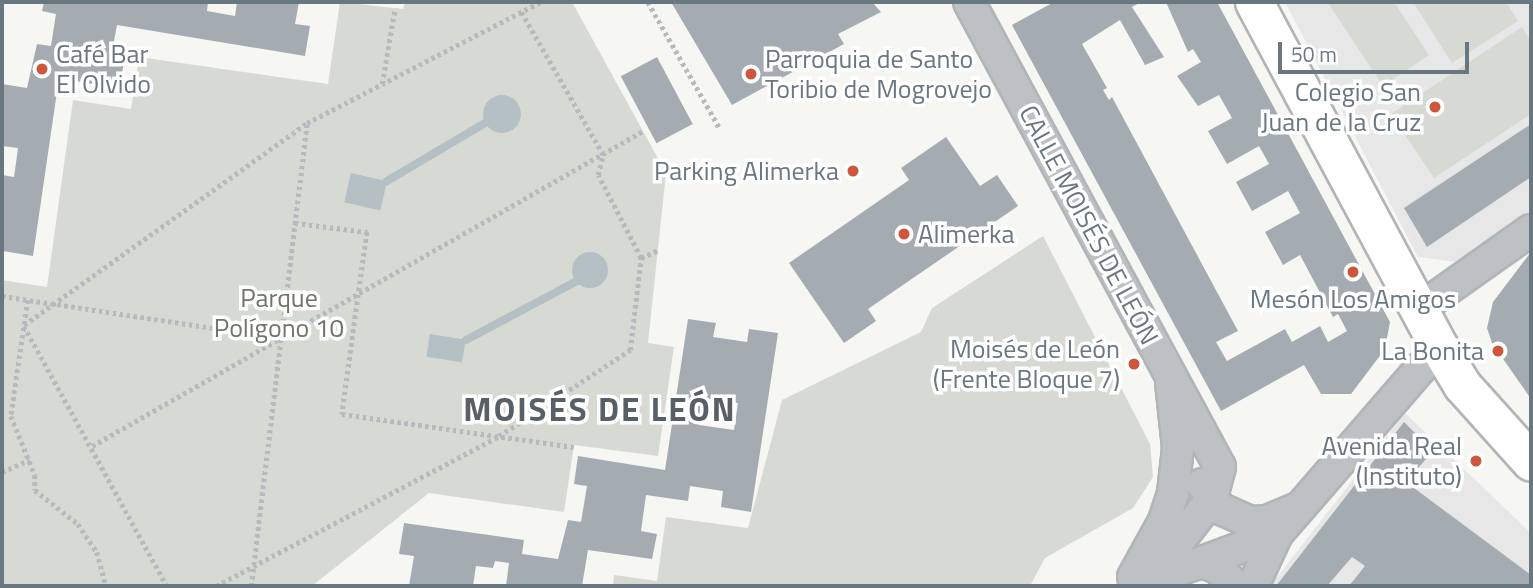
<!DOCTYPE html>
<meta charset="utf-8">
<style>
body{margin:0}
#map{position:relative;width:1533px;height:588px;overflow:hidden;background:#f6f6f3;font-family:"Titillium Web",sans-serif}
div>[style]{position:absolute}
.built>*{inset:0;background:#e6e7e6}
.green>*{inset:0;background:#d6dad3}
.water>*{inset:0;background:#b4c0c3;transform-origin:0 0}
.round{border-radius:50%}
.stream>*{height:8px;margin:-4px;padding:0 4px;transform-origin:4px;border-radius:4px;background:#b4c0c3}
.building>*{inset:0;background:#a5acb1;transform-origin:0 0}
.path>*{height:4.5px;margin-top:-2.25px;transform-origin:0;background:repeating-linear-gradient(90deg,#b7babc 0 3.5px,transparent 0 7px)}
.roads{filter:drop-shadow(2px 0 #b1b5b8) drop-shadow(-2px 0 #b1b5b8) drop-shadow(0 2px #b1b5b8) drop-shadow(0 -2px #b1b5b8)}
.minor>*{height:30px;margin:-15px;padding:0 15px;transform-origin:15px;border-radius:15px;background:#bdc1c4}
.major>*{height:37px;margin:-18.5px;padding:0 18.5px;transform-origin:18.5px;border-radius:18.5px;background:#fff}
.dots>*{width:19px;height:19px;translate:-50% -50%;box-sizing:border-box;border:4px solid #fff;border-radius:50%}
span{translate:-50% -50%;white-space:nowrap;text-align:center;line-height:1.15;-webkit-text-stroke:7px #fff;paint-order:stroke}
.poi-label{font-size:26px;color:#697780}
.left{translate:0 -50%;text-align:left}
.right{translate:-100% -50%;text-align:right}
.street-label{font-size:26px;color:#697780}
.park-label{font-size:26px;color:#6b7867}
.district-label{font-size:33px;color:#566066;font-weight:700;letter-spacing:2px}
.frame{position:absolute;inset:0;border:4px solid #697780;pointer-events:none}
.scale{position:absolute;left:1278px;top:42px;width:191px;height:32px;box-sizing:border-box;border:4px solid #697780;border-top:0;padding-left:9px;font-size:21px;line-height:24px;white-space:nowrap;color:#697780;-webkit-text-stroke:5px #fff;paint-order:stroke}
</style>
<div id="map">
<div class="built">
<div style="clip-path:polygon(1285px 2px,1531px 2px,1531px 212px,1457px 262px,1418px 257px)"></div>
<div style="clip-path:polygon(1405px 413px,1531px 533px,1531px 586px,1270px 586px)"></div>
</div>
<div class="green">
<div style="clip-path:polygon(340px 2px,403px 9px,405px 2px,572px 2px,666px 173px,648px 343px,674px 347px,658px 456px,574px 445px,564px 512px,429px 493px,312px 586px,2px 586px,2px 280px,47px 287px,73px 100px,131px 109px,139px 57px,328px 84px)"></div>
<div style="clip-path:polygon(1394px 2px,1429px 55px,1383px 86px,1328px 3px)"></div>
<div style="clip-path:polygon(1413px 2px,1506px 2px,1518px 21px,1452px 63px)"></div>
<div style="clip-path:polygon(1522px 27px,1531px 42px,1531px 114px,1434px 178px,1391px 114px)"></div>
<div style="clip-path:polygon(1043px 236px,1150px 444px,1153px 477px,1133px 508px,1045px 558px,1030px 586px,613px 586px,614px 575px,657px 581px,666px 517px,748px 528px,782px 400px,921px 332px,932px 308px)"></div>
</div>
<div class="water">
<div class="round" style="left:483px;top:95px;width:38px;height:38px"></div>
<div style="left:351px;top:173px;width:37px;height:30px;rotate:13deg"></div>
<div class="round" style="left:572px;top:252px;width:36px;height:36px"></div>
<div style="left:430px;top:334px;width:36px;height:23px;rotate:9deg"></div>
</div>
<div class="stream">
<div style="left:387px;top:181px;width:114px;rotate:-30.6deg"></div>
<div style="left:466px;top:340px;width:126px;rotate:-28deg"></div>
</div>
<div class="building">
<div style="clip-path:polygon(44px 2px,208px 2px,207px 11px,235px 16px,237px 2px,299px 2px,295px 24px,310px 26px,305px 56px,117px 25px,111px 57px,124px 60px,120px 89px,59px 78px,33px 256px,3px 251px,2px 175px,14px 177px,18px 148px,2px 146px,2px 84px,27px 88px,37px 44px,51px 46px,56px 14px,42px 11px)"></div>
<div style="clip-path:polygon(671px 2px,872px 2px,881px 12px,838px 34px,844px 44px,732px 105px)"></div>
<div style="clip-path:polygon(1054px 2px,1141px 2px,1132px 7px,1164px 57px,1145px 65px,1120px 20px,1082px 44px,1107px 88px,1103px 90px,1109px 100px,1112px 97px,1238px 331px,1216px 342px,1227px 361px,1285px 329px,1292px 342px,1320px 326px,1328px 342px,1347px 331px,1338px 314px,1333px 317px,1300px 255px,1283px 265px,1265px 232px,1300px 213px,1288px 191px,1252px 211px,1236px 182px,1269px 164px,1259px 146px,1227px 164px,1208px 131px,1232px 118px,1219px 95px,1198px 106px,1177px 76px,1201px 62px,1193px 49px,1188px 52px,1166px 2px,1217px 2px,1390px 322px,1385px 349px,1351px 394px,1321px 394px,1304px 365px,1221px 411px,1012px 25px)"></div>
<div style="left:657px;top:57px;width:76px;height:41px;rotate:62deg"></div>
<div style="clip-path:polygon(1531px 124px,1531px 177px,1427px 247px,1404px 208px)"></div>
<div style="clip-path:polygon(946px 137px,980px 186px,997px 175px,1018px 206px,868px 309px,876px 321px,844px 343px,789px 263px,909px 180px,901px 168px)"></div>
<div style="clip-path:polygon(1531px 252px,1531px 399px,1492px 343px,1487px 328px,1493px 302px)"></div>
<div style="clip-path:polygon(evenodd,688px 319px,716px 323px,713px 337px,747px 342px,749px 329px,778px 333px,751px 512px,721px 507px,723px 491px,690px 486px,688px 501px,646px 495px,641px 531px,657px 534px,652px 559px,588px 550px,582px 586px,506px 586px,509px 563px,495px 561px,493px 568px,476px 566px,473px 586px,409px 586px,414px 556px,399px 554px,404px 523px,524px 540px,522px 554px,558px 559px,568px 520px,581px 522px,587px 486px,574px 484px,578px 456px,665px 470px,688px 319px,703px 398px,738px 403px,734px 430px,699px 425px,703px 398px)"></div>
<div style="clip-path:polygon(1404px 422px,1433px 451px,1406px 482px,1531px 575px,1531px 586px,1349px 586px,1365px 566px,1352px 557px,1327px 586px,1276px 586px)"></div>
</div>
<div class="path">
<div style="left:648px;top:2px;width:144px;rotate:60.4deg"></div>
<div style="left:382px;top:84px;width:77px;rotate:-80.3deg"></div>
<div style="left:295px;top:223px;width:73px;rotate:7.1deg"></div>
<div style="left:367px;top:232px;width:184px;rotate:97.8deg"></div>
<div style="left:342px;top:414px;width:234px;rotate:8.1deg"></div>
<div style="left:641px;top:258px;width:19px;rotate:-25deg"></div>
<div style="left:2px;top:296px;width:282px;rotate:8.6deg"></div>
<div style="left:28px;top:300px;width:117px;rotate:98.3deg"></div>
<div style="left:11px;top:416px;width:64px;rotate:67.9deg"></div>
<div style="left:35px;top:475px;width:15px;rotate:90deg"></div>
<div style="left:35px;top:490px;width:55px;rotate:38.3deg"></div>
<div style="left:78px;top:524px;width:34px;rotate:56deg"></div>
<div style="left:97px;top:552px;width:35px;rotate:75deg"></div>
<div style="left:24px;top:325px;width:348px;rotate:-35.5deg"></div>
<div style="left:307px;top:123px;width:263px;rotate:-27.4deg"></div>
<div style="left:24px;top:326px;width:297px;rotate:61.2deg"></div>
<div style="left:92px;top:446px;width:635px;rotate:-29.76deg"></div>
<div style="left:2px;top:472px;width:30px;rotate:-24deg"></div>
<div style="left:216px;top:586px;width:320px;rotate:-27.9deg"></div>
<div style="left:499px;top:436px;width:157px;rotate:-33.3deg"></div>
<div style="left:630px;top:350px;width:93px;rotate:-83.2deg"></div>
<div style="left:641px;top:258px;width:93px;rotate:-117.4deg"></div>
<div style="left:598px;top:175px;width:21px;rotate:-76deg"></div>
<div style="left:603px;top:155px;width:165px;rotate:-119.8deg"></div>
<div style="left:251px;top:586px;width:465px;rotate:-83.1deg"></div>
</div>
<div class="roads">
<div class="minor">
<div style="left:969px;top:2px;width:528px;rotate:61.64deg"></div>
<div style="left:1220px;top:467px;width:34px;rotate:105deg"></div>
<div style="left:1211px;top:500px;width:109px;rotate:127.9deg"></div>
<div style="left:1418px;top:310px;width:138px;rotate:-35.3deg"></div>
<div style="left:1202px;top:484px;width:31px;rotate:53deg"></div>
<div style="left:1221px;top:509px;width:32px;rotate:24deg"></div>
<div style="left:1250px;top:522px;width:17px;rotate:-3deg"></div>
<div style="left:1267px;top:521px;width:34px;rotate:-23deg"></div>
<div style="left:1202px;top:562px;width:80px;rotate:-20.5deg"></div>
<div style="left:1133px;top:577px;width:64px;rotate:-61deg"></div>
<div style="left:1164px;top:521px;width:29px;rotate:-72deg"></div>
<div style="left:1173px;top:493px;width:45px;rotate:-83.7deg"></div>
<div style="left:1178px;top:448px;width:66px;rotate:-96.1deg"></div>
<div style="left:1152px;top:579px;width:53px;rotate:-18.8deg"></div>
<div style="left:1202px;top:562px;width:17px;rotate:21deg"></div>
<div style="left:1218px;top:568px;width:25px;rotate:47deg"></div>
<div style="left:1253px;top:586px;width:57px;rotate:-65.2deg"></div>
<div style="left:1277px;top:534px;width:247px;rotate:-49.1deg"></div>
</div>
<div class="major">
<div style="left:1254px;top:2px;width:391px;rotate:61.8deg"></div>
<div style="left:1439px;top:347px;width:44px;rotate:58.8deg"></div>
<div style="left:1462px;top:385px;width:103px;rotate:48.1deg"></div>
</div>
</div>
<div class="dots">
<div style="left:42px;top:69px;background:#cc573d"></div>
<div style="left:751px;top:74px;background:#cc573d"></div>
<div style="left:1435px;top:107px;background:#cc573d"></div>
<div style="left:853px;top:171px;background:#cc573d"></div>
<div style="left:904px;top:234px;background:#cc573d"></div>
<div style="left:1353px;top:272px;background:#cc573d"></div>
<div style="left:1498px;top:351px;background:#cc573d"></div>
<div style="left:1134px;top:364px;background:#cc573d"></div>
<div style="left:1476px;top:461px;background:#cc573d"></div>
</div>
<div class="poi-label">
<span class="left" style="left:56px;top:69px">Café Bar<br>El Olvido</span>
<span class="left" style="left:765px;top:74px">Parroquia de Santo<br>Toribio de Mogrovejo</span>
<span class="right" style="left:1421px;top:107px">Colegio San<br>Juan de la Cruz</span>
<span class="right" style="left:839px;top:171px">Parking Alimerka</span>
<span class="left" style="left:918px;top:234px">Alimerka</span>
<span style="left:1353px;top:299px">Mesón Los Amigos</span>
<span class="right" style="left:1120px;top:364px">Moisés de León<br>(Frente Bloque 7)</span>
<span class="right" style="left:1484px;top:351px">La Bonita</span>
<span class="right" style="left:1462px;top:461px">Avenida Real<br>(Instituto)</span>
</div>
<div class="street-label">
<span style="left:1089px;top:225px;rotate:62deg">CALLE MOISÉS DE LEÓN</span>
</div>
<div class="park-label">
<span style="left:279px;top:313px">Parque<br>Polígono 10</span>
</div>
<div class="district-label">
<span style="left:600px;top:410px">MOISÉS DE LEÓN</span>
</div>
<div class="frame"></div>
<div class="scale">50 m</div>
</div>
